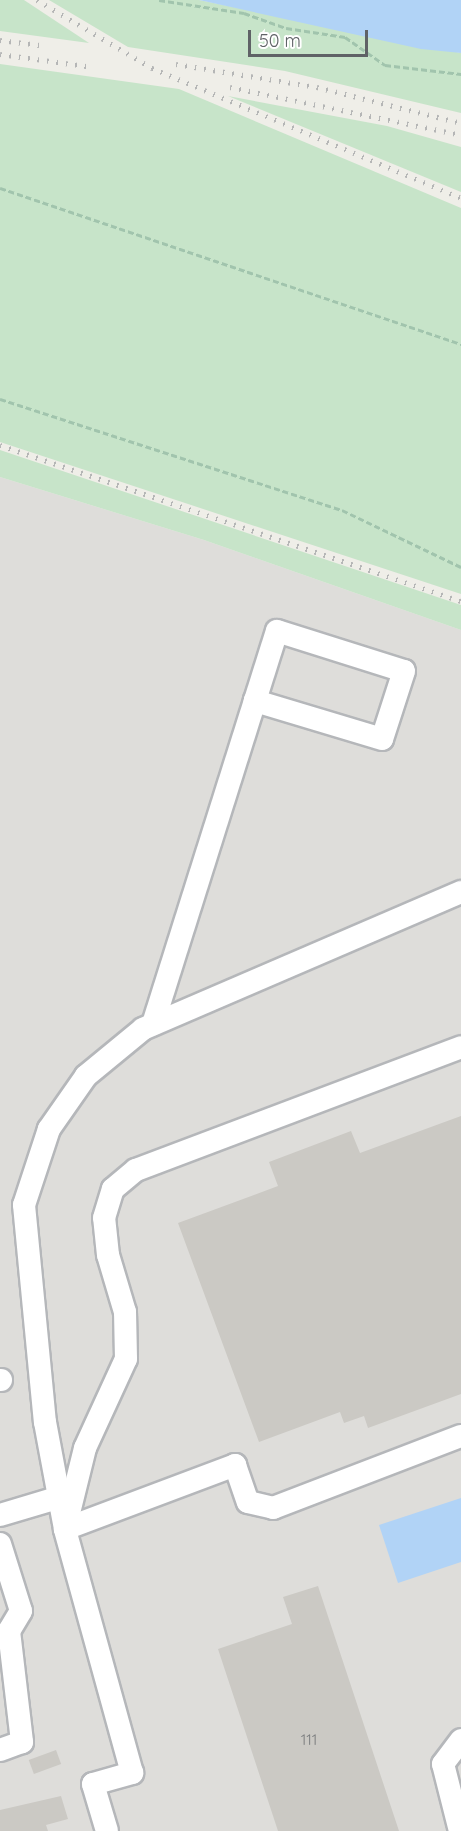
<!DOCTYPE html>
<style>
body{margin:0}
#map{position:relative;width:461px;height:1831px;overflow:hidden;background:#efeee8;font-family:Quicksand,sans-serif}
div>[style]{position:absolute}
.industrial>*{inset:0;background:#deddda}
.green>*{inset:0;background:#c7e4c9}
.water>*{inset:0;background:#b1d3f6}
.building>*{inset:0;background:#cbc9c4;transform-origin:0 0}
.path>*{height:3px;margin-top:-1.5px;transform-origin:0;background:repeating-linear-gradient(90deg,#a1c4ad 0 6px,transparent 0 9px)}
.roads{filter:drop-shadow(2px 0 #b5b7ba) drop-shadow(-2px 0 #b5b7ba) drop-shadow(0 2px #b5b7ba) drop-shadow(0 -2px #b5b7ba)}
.minor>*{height:22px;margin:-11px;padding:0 11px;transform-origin:11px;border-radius:11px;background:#fff}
.rail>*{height:4.5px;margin-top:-2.25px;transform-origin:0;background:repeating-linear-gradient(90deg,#b5b6b6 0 1.5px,transparent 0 9.5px)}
span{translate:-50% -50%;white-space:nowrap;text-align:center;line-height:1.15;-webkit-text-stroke:6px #fff;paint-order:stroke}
.number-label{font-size:15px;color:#7a7c7e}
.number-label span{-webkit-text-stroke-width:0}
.scale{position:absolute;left:248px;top:30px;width:120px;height:27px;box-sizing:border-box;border:3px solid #5f6266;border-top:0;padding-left:8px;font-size:18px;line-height:21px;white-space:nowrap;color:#5f6266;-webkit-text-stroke:4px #fff;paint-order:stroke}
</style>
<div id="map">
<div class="industrial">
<div style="clip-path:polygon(0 477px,204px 540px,461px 630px,461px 1831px,0 1831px)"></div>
</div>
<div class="green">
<div style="clip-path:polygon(0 0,24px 0,89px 43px,0 31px)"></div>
<div style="clip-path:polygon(49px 0,199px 0,461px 53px,461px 113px,285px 71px,128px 47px)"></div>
<div style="clip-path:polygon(0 64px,179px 89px,461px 208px,461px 594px,0 442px)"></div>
<div style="clip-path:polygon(228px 96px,387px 126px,461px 147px,461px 192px)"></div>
<div style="clip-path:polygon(0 450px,461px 605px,461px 630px,204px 540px,0 477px)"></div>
</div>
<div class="water">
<div style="clip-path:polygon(199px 0,461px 0,461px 53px,421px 49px)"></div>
<div style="clip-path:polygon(461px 1498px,461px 1562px,398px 1583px,379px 1525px)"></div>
</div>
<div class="building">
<div style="clip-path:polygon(461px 1116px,461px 1394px,368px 1428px,364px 1416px,344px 1423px,340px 1412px,259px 1442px,178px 1223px,278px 1186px,269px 1162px,351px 1131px,360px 1153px)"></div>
<div style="clip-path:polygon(318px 1586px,399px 1831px,278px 1831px,218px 1649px,292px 1624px,283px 1597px)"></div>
<div style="left:56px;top:1750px;width:15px;height:29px;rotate:70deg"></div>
<div style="clip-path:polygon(61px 1796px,68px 1819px,46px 1825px,48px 1831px,0 1831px,0 1810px)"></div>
</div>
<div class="path">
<div style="left:159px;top:0;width:86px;rotate:8.7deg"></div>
<div style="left:244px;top:13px;width:45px;rotate:19.7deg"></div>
<div style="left:286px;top:28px;width:60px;rotate:8.7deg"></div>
<div style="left:345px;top:37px;width:49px;rotate:35deg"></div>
<div style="left:385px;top:65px;width:77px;rotate:6.8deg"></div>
<div style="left:0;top:188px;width:487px;rotate:18.7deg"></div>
<div style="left:0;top:399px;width:360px;rotate:18deg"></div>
<div style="left:342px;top:510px;width:132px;rotate:25.6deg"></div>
</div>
<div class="roads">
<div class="minor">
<div style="left:461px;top:892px;width:346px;rotate:156.7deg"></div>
<div style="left:143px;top:1029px;width:74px;rotate:140.5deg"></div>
<div style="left:86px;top:1076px;width:65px;rotate:124.9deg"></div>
<div style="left:49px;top:1129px;width:80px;rotate:108.2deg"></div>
<div style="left:24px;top:1205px;width:218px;rotate:84.5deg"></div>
<div style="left:45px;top:1422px;width:109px;rotate:79.4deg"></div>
<div style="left:65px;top:1529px;width:182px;rotate:-20.6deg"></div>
<div style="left:235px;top:1465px;width:39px;rotate:71deg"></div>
<div style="left:248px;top:1502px;width:26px;rotate:13deg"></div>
<div style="left:273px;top:1508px;width:201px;rotate:-21deg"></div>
<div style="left:153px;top:1024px;width:412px;rotate:-72.5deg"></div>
<div style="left:277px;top:631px;width:133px;rotate:17.5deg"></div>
<div style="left:404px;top:671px;width:71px;rotate:107.9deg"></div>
<div style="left:382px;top:739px;width:133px;rotate:-163.3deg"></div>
<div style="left:0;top:1380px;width:1px"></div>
<div style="left:0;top:1515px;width:59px;rotate:-16.6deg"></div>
<div style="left:0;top:1544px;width:70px;rotate:72.6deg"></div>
<div style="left:21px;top:1611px;width:23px;rotate:121deg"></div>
<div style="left:9px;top:1631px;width:112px;rotate:83.3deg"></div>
<div style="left:22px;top:1742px;width:23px;rotate:160deg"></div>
<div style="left:107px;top:1831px;width:49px;rotate:-106.6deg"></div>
<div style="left:93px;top:1784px;width:41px;rotate:-15.8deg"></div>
<div style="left:132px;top:1773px;width:253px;rotate:-105.4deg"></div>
<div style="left:65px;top:1529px;width:83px;rotate:-76.1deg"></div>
<div style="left:85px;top:1448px;width:98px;rotate:-65.3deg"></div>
<div style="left:126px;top:1359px;width:47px;rotate:-91.2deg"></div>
<div style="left:125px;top:1312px;width:59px;rotate:-106.6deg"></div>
<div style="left:108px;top:1255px;width:37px;rotate:-96deg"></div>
<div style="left:104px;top:1218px;width:30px;rotate:-73deg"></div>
<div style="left:113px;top:1189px;width:30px;rotate:-40deg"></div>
<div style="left:136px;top:1170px;width:347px;rotate:-20.7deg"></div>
<div style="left:460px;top:1831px;width:69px;rotate:-104.2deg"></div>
<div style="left:443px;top:1764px;width:30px;rotate:-53deg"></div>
</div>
</div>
<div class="rail">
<div style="left:37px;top:0;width:134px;rotate:30.6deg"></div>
<div style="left:152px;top:68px;width:335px;rotate:22.8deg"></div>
<div style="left:0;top:40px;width:40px;rotate:7.1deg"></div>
<div style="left:0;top:54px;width:94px;rotate:8deg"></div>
<div style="left:176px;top:64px;width:143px;rotate:9.3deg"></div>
<div style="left:317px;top:87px;width:148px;rotate:14deg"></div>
<div style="left:230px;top:87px;width:236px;rotate:11.7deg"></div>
<div style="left:0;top:445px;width:487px;rotate:18.7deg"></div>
</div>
<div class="number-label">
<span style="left:309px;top:1740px">111</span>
</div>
<div class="scale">50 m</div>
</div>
